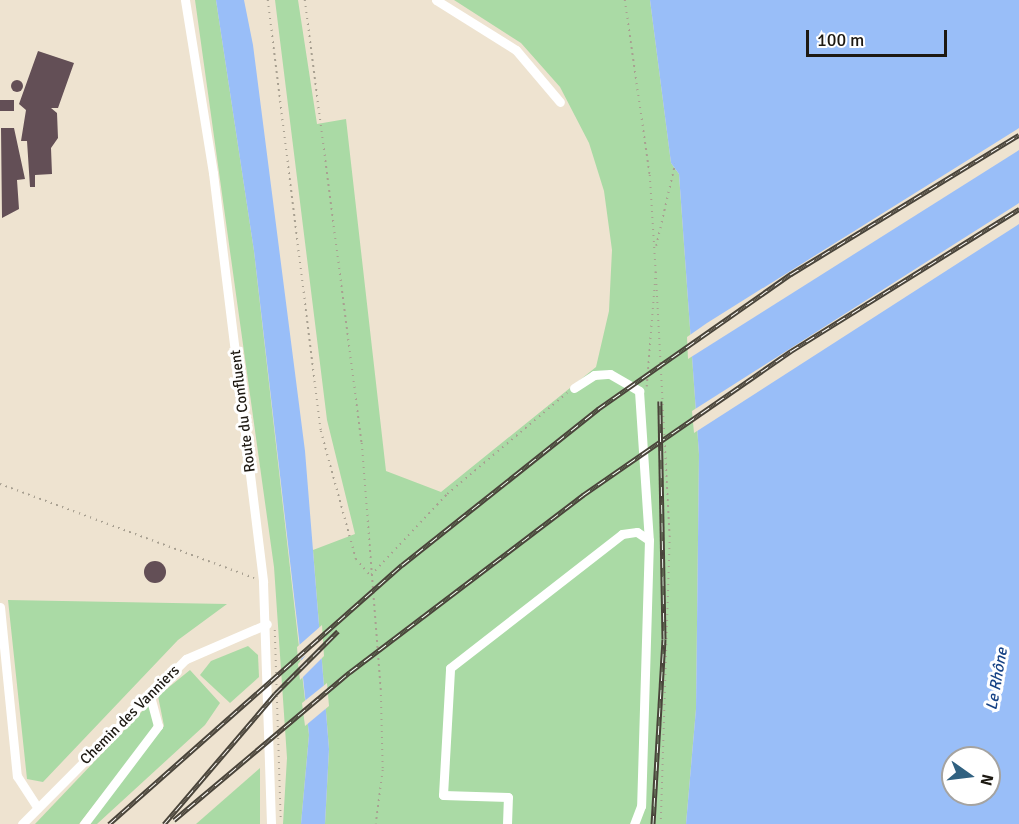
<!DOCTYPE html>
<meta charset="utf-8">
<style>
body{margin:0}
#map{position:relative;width:1019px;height:824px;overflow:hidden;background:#eee3d0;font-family:Signika,sans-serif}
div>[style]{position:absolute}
.green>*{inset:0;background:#aadaa5}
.water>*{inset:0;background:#99bef8}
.pier>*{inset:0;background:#eee3d0}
.building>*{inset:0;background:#634f56;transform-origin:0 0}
.round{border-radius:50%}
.path>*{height:1.5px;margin-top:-0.75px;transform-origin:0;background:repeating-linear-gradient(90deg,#a8a091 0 1.5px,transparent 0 6px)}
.minor>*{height:9px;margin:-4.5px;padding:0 4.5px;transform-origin:4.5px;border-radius:4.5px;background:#fff}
.rail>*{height:5px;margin-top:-2.5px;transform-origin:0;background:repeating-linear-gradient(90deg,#fff 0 9px,#49443a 0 18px);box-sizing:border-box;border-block:2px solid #49443a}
span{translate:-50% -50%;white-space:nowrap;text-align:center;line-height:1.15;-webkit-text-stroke:6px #fff;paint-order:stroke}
.street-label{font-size:15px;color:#1d1912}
.water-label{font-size:16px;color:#164285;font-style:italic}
.north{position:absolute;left:941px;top:746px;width:60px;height:60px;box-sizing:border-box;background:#fff;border:2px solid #a5a3a0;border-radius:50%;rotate:104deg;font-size:16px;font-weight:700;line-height:24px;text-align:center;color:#1d1912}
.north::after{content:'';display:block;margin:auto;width:21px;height:27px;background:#316180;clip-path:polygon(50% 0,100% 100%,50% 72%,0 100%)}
.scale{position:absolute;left:806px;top:30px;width:141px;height:27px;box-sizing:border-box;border:3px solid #1d1912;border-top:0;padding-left:8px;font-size:18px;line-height:21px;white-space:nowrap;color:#1d1912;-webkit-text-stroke:4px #fff;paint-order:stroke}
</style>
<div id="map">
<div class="green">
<div style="clip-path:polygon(195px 0,216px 0,254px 251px,309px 735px,301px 824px,283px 824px,287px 758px,274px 567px)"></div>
<div style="clip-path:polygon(275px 0,298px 0,317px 124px,346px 119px,386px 471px,441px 492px,596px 367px,609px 311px,612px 250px,604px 191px,589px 143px,560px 87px,521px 43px,454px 0,650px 0,671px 163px,679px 174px,699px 454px,696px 709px,686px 824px,325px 824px,329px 749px,313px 550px,355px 534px,327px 420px)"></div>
<div style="clip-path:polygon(8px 600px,227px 604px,178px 640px,43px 782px,27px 779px)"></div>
<div style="clip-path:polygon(248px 646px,258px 655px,259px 677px,230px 703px,200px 675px,211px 661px)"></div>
<div style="clip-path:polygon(190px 670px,220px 703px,205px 725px,97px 824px,89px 824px,164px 726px,158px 696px)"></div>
<div style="clip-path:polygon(150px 703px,158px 717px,149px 735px,79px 824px,35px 824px)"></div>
<div style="clip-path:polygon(260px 768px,260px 824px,196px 824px)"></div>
</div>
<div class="water">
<div style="clip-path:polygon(216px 0,244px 0,253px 45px,305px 451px,329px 749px,325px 824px,301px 824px,309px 735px,299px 639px,254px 251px)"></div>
<div style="clip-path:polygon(evenodd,650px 0,1019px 0,1019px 824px,686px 824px,696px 709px,699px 454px,679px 174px,671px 163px,650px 0,953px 758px,989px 758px,989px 794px,953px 794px,953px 758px)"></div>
</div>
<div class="pier">
<div style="clip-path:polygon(1019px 128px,1019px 150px,688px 359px,687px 337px,707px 323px)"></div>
<div style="clip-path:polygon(1019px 203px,1019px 224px,694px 433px,692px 411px)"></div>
<div style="clip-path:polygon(322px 625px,324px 656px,300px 680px,298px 664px,306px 655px,298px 661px,297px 647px)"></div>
<div style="clip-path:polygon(327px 683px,329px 706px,305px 726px,302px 703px)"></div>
</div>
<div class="building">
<div style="clip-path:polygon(38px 51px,74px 63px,58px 108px,51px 108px,57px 113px,58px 138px,51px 148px,52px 174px,35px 175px,35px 187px,30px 187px,27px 141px,21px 141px,26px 110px,19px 104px)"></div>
<div class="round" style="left:11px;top:80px;width:12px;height:12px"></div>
<div style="left:14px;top:100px;width:11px;height:14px;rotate:90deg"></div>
<div style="clip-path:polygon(1px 128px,14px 128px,25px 179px,17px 180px,19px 209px,2px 218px)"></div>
<div class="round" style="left:144px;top:561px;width:22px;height:22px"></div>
</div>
<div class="path">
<div style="left:268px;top:0;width:434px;rotate:83deg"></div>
<div style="left:321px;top:431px;width:133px;rotate:74.7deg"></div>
<div style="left:356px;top:559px;width:21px;rotate:49deg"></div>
<div style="left:305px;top:0;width:447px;rotate:82.7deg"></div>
<div style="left:362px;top:443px;width:247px;rotate:85.6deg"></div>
<div style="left:381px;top:689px;width:81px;rotate:88.6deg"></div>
<div style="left:383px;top:770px;width:54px;rotate:97.4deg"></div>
<div style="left:625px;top:0;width:177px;rotate:81.9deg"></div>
<div style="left:650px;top:175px;width:97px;rotate:86.5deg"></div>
<div style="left:656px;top:272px;width:115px;rotate:94.5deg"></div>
<div style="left:656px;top:246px;width:84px;rotate:-77deg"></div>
<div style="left:656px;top:272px;width:264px;rotate:87deg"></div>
<div style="left:670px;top:536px;width:288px;rotate:91.8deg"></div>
<div style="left:0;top:484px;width:271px;rotate:20.3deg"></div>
<div style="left:371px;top:575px;width:111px;rotate:-46.8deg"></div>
<div style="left:447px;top:494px;width:157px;rotate:-40.1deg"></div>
<div style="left:275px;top:630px;width:190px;rotate:88.2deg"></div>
</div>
<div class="minor">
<div style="left:185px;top:0;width:175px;rotate:80.8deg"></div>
<div style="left:213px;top:173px;width:412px;rotate:83deg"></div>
<div style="left:263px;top:582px;width:242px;rotate:88.1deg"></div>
<div style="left:436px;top:0;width:94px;rotate:32deg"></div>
<div style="left:516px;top:50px;width:68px;rotate:49.8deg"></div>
<div style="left:574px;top:388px;width:24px;rotate:-33deg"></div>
<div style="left:594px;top:375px;width:16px;rotate:-4deg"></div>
<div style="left:610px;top:374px;width:34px;rotate:30deg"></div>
<div style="left:639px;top:391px;width:149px;rotate:86.2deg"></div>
<div style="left:0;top:607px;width:170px;rotate:84.3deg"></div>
<div style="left:17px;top:776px;width:38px;rotate:57deg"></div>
<div style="left:22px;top:824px;width:233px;rotate:-45.2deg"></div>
<div style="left:186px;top:659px;width:88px;rotate:-23.4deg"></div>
<div style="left:84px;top:824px;width:123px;rotate:-52.9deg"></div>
<div style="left:158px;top:726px;width:34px;rotate:-105deg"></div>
<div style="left:507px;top:824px;width:27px;rotate:-88deg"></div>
<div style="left:508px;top:797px;width:65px;rotate:-178.2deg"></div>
<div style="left:443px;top:795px;width:127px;rotate:-86.8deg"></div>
<div style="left:450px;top:668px;width:218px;rotate:-37.9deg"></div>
<div style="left:622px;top:534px;width:15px;rotate:-8deg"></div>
<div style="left:637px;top:532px;width:14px;rotate:34deg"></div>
<div style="left:649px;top:540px;width:266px;rotate:91.7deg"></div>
<div style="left:641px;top:806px;width:19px;rotate:111deg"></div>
</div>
<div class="rail">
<div style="left:174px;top:820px;width:230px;rotate:-40.1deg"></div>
<div style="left:350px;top:672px;width:293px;rotate:-37.2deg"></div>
<div style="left:583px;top:495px;width:253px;rotate:-34.7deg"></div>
<div style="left:791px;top:351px;width:269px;rotate:-31.9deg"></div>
<div style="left:109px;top:824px;width:391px;rotate:-41.5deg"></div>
<div style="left:402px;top:565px;width:251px;rotate:-38.5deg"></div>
<div style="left:598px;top:409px;width:236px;rotate:-35deg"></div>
<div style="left:791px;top:274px;width:267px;rotate:-31.4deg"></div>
<div style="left:164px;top:824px;width:171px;rotate:-49.5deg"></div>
<div style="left:275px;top:694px;width:89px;rotate:-45deg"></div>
<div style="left:653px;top:824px;width:185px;rotate:-86.6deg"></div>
<div style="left:664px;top:639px;width:238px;rotate:-91deg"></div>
</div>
<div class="street-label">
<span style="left:243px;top:411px;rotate:-97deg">Route du Confluent</span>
<span style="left:130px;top:715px;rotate:-45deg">Chemin des Vanniers</span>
</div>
<div class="water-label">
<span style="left:997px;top:679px;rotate:-80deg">Le Rhône</span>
</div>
<div class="north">N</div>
<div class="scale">100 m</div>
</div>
